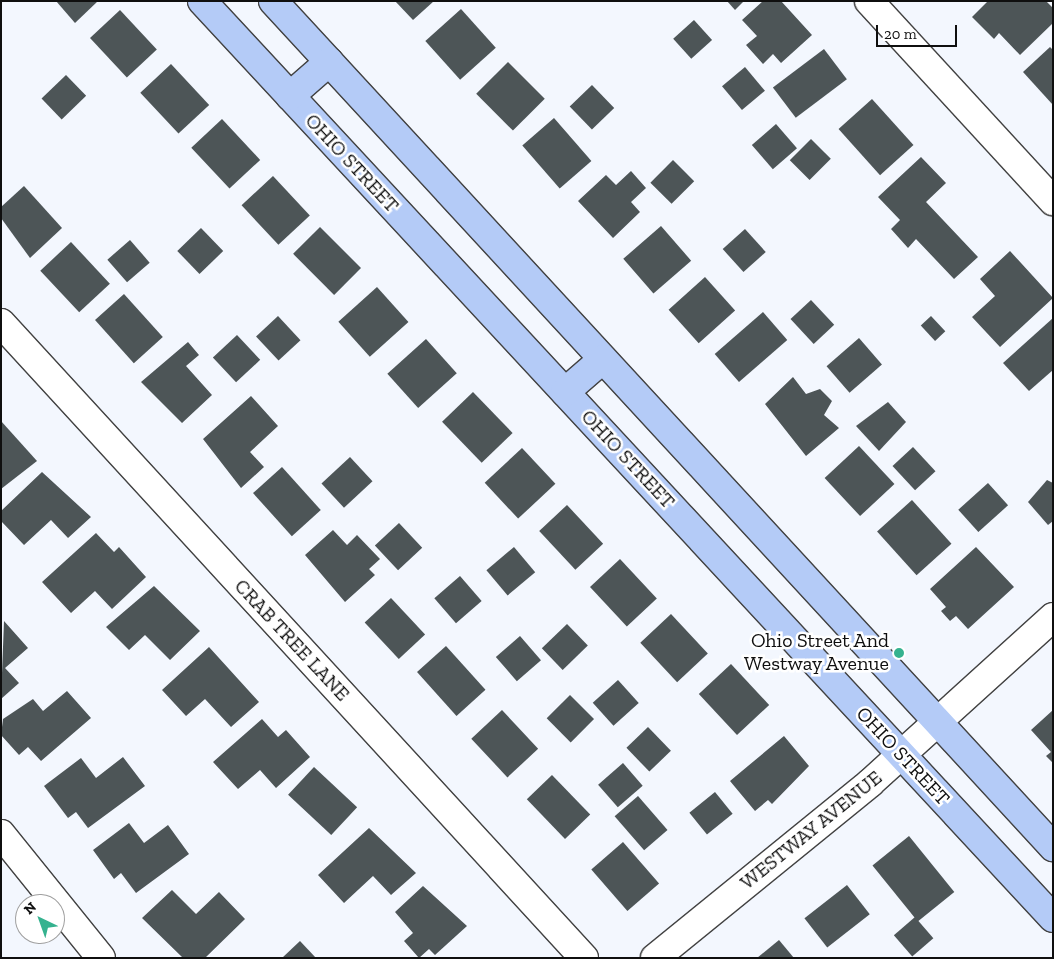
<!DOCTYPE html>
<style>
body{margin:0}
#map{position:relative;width:1054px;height:959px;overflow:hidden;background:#f3f7fe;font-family:"Zilla Slab",serif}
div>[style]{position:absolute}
.building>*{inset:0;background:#4d5557;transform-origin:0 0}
.roads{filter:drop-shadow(1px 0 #424242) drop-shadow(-1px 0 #424242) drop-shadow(0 1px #424242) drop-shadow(0 -1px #424242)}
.street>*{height:28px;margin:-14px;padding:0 14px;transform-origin:14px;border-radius:14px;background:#fff}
.secondary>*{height:28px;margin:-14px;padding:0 14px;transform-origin:14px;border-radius:14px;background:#b4cbf7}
.dots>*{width:14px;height:14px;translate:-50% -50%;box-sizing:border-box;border:2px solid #fff;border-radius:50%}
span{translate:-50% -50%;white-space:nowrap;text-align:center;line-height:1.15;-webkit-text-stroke:5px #fff;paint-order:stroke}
.street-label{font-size:20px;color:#0f0f0f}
.poi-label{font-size:20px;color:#0f0f0f}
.right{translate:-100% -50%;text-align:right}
.frame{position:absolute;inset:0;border:2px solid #0f0f0f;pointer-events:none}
.north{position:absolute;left:15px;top:894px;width:50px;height:50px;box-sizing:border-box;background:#fff;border:1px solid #9f9f9f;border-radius:50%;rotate:318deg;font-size:14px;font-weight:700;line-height:20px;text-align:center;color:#0f0f0f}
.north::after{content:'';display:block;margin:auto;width:18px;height:22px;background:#35b28f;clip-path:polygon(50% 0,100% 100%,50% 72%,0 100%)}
.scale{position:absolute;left:876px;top:25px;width:81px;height:22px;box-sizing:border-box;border:2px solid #0f0f0f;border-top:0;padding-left:6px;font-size:15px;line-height:18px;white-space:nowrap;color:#0f0f0f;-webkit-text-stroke:4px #fff;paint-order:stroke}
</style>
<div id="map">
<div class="building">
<div style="clip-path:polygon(56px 1px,98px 1px,75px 23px)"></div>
<div style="clip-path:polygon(395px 1px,434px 1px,413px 20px)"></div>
<div style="clip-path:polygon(727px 1px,744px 1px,735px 10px)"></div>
<div style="clip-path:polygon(763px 1px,781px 1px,812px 35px,781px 63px,773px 54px,763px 64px,746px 45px,757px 36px,742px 20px)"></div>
<div style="clip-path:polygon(988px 1px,1046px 1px,1053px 8px,1053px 23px,1020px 55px,999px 33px,994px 39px,972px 17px)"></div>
<div style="left:461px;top:9px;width:52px;height:48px;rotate:48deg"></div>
<div style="left:120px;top:10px;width:54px;height:41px;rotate:47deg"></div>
<div style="left:694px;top:20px;width:27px;height:28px;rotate:48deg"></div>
<div style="clip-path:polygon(1050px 47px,1053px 50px,1053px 105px,1023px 72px)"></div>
<div style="left:824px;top:49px;width:38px;height:64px;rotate:53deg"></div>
<div style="left:508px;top:62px;width:52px;height:45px;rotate:45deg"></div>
<div style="left:171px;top:64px;width:56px;height:42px;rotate:47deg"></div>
<div style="left:745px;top:67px;width:31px;height:30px;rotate:50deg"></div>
<div style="left:66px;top:75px;width:29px;height:34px;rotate:46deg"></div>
<div style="left:592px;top:85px;width:32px;height:31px;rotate:46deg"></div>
<div style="left:872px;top:99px;width:62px;height:45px;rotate:48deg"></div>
<div style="left:554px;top:118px;width:57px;height:42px;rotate:49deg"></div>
<div style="left:222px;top:119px;width:56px;height:42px;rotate:47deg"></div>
<div style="left:776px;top:124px;width:32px;height:32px;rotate:49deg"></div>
<div style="left:811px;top:139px;width:28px;height:30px;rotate:45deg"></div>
<div style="clip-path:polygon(921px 157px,946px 183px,926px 202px,978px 257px,954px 279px,916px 239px,908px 248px,891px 229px,900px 220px,878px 197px)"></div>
<div style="left:673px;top:160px;width:30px;height:32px;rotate:45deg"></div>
<div style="clip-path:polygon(631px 171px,646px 188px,631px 202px,640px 212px,613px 238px,578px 201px,606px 175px,616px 185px)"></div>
<div style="left:273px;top:176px;width:54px;height:43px;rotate:47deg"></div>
<div style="clip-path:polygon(24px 186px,62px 228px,30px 258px,1px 218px,1px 207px)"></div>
<div style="left:661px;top:226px;width:46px;height:50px;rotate:49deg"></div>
<div style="left:320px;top:227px;width:58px;height:38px;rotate:45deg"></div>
<div style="left:201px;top:228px;width:32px;height:33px;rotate:46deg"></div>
<div style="left:745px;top:229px;width:31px;height:30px;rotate:48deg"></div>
<div style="left:130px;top:240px;width:30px;height:30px;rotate:49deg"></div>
<div style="left:71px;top:242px;width:57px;height:42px;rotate:47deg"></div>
<div style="clip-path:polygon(1010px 251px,1053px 298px,1000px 347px,972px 317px,995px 296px,980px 279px)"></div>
<div style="left:705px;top:277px;width:45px;height:49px;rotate:48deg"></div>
<div style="left:377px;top:287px;width:47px;height:52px;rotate:48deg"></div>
<div style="left:124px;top:294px;width:58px;height:39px;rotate:48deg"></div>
<div style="left:811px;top:300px;width:34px;height:28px;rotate:47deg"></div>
<div style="left:763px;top:312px;width:37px;height:64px;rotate:49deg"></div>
<div style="left:278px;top:316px;width:33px;height:30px;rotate:47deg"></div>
<div style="left:931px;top:316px;width:21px;height:14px;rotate:47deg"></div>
<div style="clip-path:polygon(1053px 318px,1053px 370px,1029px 391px,1003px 363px)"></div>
<div style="left:237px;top:335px;width:34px;height:33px;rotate:47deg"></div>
<div style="left:859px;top:338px;width:35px;height:43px;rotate:49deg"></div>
<div style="left:426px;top:339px;width:46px;height:52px;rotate:48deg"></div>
<div style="clip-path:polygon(188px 342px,199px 355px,186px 366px,212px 395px,182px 423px,141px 382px)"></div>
<div style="clip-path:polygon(793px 377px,806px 394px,820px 389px,832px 401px,824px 415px,839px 428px,806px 456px,765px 404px)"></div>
<div style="left:473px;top:392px;width:57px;height:43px;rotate:46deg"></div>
<div style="clip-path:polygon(251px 396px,278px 426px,250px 452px,264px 467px,241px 488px,203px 439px)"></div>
<div style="clip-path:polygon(888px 402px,906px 422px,879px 451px,856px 426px)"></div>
<div style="clip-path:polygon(1px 421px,37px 461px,1px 489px)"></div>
<div style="left:859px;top:446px;width:52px;height:47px;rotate:47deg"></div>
<div style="left:913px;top:447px;width:33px;height:28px;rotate:47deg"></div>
<div style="left:522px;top:448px;width:49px;height:51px;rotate:47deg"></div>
<div style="left:350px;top:457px;width:33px;height:39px;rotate:47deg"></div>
<div style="left:282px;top:467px;width:58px;height:39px;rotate:48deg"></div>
<div style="clip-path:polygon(42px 472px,91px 517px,68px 538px,51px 520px,24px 545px,1px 521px,1px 511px)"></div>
<div style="clip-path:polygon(1047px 480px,1053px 483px,1053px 521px,1048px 525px,1028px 502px)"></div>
<div style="left:988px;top:483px;width:30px;height:40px;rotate:48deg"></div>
<div style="left:912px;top:500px;width:59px;height:47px;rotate:48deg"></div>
<div style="left:567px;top:505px;width:53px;height:38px;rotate:47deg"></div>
<div style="left:399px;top:523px;width:34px;height:33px;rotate:47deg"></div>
<div style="clip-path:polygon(333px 530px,347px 545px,357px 535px,380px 559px,369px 569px,375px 575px,345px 602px,305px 555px)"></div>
<div style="clip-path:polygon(96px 533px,114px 552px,119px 547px,146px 577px,112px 609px,95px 591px,71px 613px,42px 582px)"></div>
<div style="left:514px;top:547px;width:33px;height:36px;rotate:50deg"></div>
<div style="clip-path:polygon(976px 547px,1014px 587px,968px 629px,956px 616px,950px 621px,941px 611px,946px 607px,930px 589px)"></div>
<div style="left:620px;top:559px;width:54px;height:41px;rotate:47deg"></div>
<div style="left:460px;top:576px;width:33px;height:34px;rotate:49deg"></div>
<div style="clip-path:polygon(154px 586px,200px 631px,170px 660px,145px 635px,129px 650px,106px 627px)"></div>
<div style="left:391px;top:598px;width:50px;height:36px;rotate:47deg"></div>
<div style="left:671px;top:614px;width:54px;height:42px;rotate:47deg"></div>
<div style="clip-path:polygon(4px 621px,28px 648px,5px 668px,19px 683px,1px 699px)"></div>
<div style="left:567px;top:624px;width:30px;height:35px;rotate:46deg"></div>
<div style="left:520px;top:636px;width:32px;height:32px;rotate:49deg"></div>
<div style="left:446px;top:646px;width:59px;height:39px;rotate:48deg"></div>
<div style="clip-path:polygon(209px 647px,259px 702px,231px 727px,205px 699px,186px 716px,162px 690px)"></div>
<div style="left:731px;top:664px;width:56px;height:44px;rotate:47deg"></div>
<div style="left:618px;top:680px;width:31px;height:34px;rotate:48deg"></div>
<div style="clip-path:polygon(67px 691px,91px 718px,41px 761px,28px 747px,19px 755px,1px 735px,3px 719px,33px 699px,43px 711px)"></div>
<div style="left:570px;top:695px;width:34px;height:33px;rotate:45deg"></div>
<div style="left:502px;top:710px;width:53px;height:42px;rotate:47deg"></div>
<div style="clip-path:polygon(1053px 710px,1053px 763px,1046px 756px,1051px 752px,1031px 730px)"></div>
<div style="clip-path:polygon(262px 719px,278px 737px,286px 730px,310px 757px,276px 788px,260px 770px,238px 789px,213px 762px)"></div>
<div style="left:648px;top:727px;width:33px;height:30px;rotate:46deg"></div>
<div style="clip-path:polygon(784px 736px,809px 766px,772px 804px,768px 800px,755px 811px,730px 781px)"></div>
<div style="clip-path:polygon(123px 757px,145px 786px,88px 828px,76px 812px,68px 818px,44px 786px,81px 758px,96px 778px)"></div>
<div style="left:623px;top:763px;width:30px;height:33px;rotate:49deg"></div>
<div style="left:314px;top:767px;width:59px;height:38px;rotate:43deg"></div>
<div style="left:552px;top:775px;width:55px;height:35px;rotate:46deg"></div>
<div style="left:715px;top:792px;width:28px;height:33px;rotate:51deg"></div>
<div style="left:638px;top:796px;width:45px;height:31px;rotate:49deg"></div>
<div style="clip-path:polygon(129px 823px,144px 843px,168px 825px,189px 854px,136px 893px,121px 873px,114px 879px,93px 850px)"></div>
<div style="clip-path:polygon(369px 828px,416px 873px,391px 895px,373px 876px,344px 903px,318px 875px)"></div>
<div style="left:909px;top:836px;width:72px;height:47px;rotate:51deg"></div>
<div style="left:623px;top:842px;width:55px;height:42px;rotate:49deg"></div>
<div style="left:847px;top:885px;width:37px;height:54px;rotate:52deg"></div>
<div style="clip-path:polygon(423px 886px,467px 926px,435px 955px,429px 949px,419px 958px,404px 941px,413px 933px,395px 912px)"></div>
<div style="clip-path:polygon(172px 890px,196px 914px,219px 892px,245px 919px,205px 958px,183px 958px,142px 918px)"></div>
<div style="left:915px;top:917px;width:28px;height:28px;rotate:49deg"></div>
<div style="clip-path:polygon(779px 940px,794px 958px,757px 958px)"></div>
<div style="clip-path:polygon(300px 941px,316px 958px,282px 958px)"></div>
</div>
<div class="roads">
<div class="street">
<div style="left:869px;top:1px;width:272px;rotate:47.4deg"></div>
<div style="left:1px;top:323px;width:862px;rotate:47.44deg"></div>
<div style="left:1px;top:834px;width:159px;rotate:51.1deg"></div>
<div style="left:655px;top:958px;width:277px;rotate:-39.1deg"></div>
<div style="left:870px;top:783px;width:247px;rotate:-42.2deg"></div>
</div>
<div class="secondary">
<div style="left:202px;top:1px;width:1251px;rotate:47.14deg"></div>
<div style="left:273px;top:1px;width:1151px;rotate:47.32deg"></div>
<div style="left:290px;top:96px;width:52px;rotate:-41.1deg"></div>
<div style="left:565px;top:392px;width:50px;rotate:-41deg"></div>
</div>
</div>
<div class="dots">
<div style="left:899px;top:653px;background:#35b28f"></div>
</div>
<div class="street-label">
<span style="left:352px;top:163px;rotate:47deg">OHIO STREET</span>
<span style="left:628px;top:459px;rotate:47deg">OHIO STREET</span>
<span style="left:292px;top:640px;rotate:47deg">CRAB TREE LANE</span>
<span style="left:903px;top:756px;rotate:47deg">OHIO STREET</span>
<span style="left:811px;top:830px;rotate:-39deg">WESTWAY AVENUE</span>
</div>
<div class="poi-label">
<span class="right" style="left:889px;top:652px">Ohio Street And<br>Westway Avenue</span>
</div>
<div class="frame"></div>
<div class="north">N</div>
<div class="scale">20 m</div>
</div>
